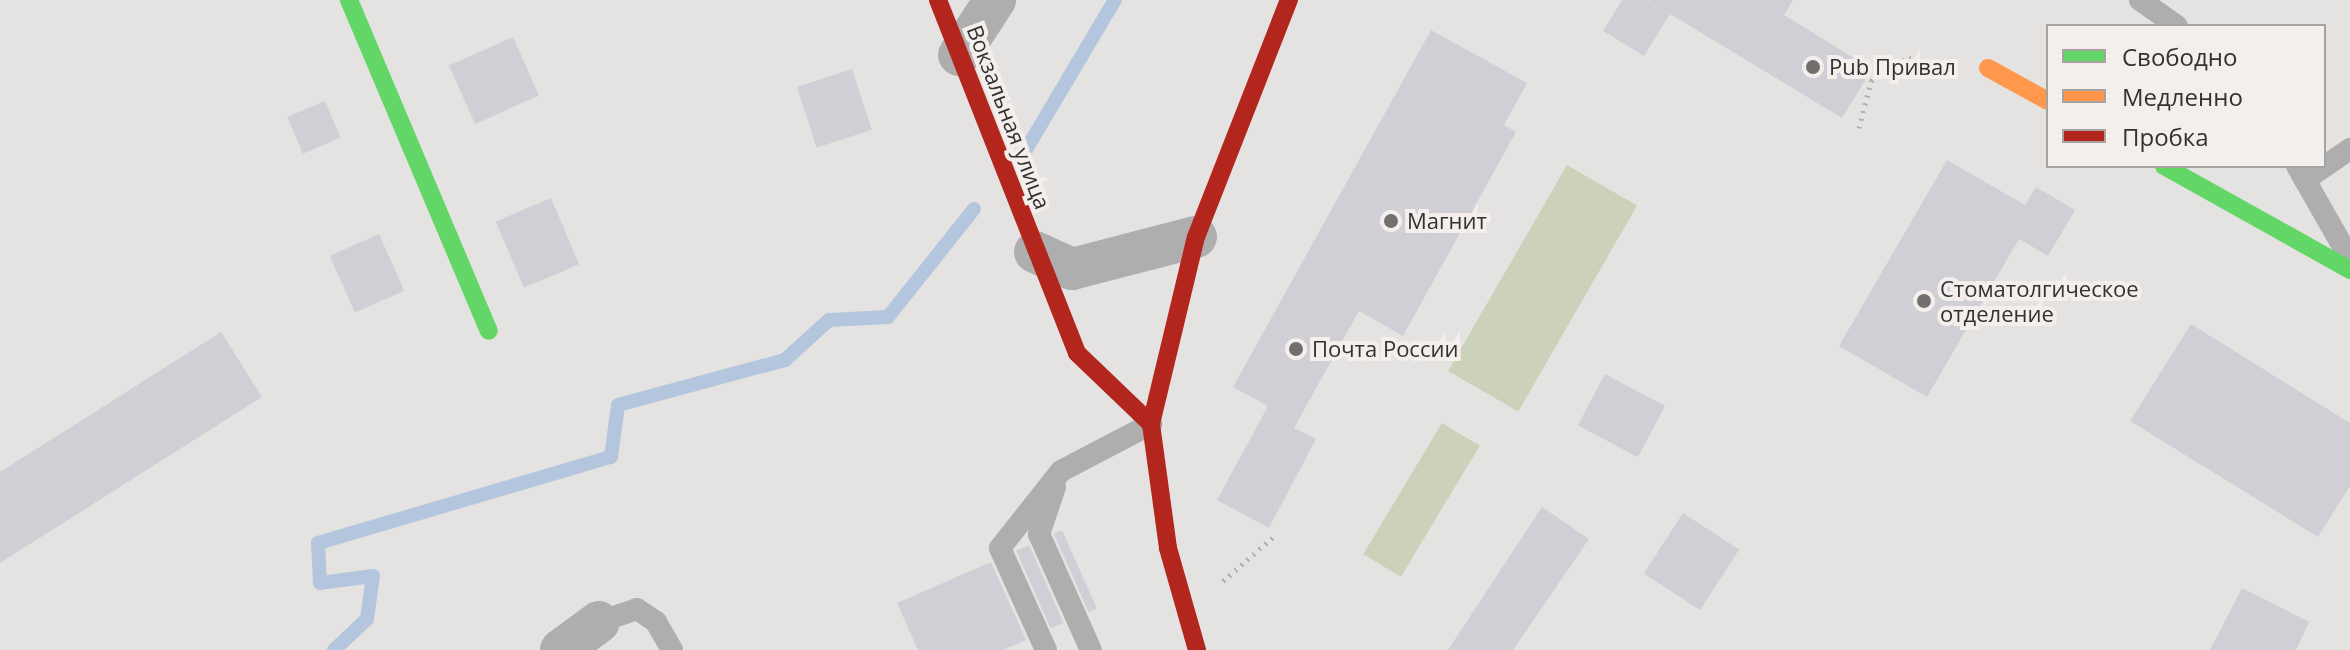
<!DOCTYPE html>
<meta charset="utf-8">
<style>
body{margin:0}
#map{position:relative;width:2350px;height:650px;overflow:hidden;background:#e5e3e1;font-family:"Open Sans",sans-serif}
div>[style]{position:absolute}
.green>*{inset:0;background:#ccd1ba;transform-origin:0 0}
.stream>*{height:14px;margin:-7px;padding:0 7px;transform-origin:7px;border-radius:7px;background:#b3c6dd}
.building>*{inset:0;background:#d0cfd6;transform-origin:0 0}
.path>*{height:5px;margin-top:-2.5px;transform-origin:0;background:repeating-linear-gradient(90deg,#b0b0b0 0 2px,transparent 0 8px)}
.lane>*{height:22px;margin:-11px;padding:0 11px;transform-origin:11px;border-radius:11px;background:#afaeae}
.street>*{height:42px;margin:-21px;padding:0 21px;transform-origin:21px;border-radius:21px;background:#afaeae}
.fast>*{height:18px;margin:-9px;padding:0 9px;transform-origin:9px;border-radius:9px;background:#63d668}
.slow>*{height:18px;margin:-9px;padding:0 9px;transform-origin:9px;border-radius:9px;background:#ff974d}
.jam>*{height:18px;margin:-9px;padding:0 9px;transform-origin:9px;border-radius:9px;background:#b3261e}
.dots>*{width:22px;height:22px;translate:-50% -50%;box-sizing:border-box;border:4px solid #f4efec;border-radius:50%}
span{translate:-50% -50%;white-space:nowrap;text-align:center;line-height:1.15;-webkit-text-stroke:8px #f4efec;paint-order:stroke}
.poi-label{font-size:22px;color:#343231}
.left{translate:0 -50%;text-align:left}
.street-label{font-size:22px;color:#343231}
.legend{position:absolute;left:2046px;top:24px;width:280px;height:144px;box-sizing:border-box;background:#f4efec;border:2px solid #a7a3a1;margin:0;padding:10px 14px;list-style:none;font-size:24px;color:#343231}
.legend li{display:flex;align-items:center;gap:16px;height:40px}
.legend b{width:40px;border:2px solid #a7a3a1}
</style>
<div id="map">
<div class="green">
<div style="left:1567px;top:165px;width:81px;height:238px;rotate:30deg"></div>
<div style="left:1442px;top:423px;width:44px;height:153px;rotate:31deg"></div>
</div>
<div class="stream">
<div style="left:1024px;top:153px;width:178px;rotate:-59.3deg"></div>
<div style="left:334px;top:650px;width:45px;rotate:-43.2deg"></div>
<div style="left:367px;top:619px;width:43px;rotate:-82.1deg"></div>
<div style="left:373px;top:576px;width:53px;rotate:172.5deg"></div>
<div style="left:320px;top:583px;width:40px;rotate:-92.9deg"></div>
<div style="left:318px;top:543px;width:305px;rotate:-16.4deg"></div>
<div style="left:611px;top:457px;width:52px;rotate:-82.3deg"></div>
<div style="left:618px;top:405px;width:173px;rotate:-15.1deg"></div>
<div style="left:785px;top:360px;width:59px;rotate:-42.3deg"></div>
<div style="left:829px;top:320px;width:59px;rotate:-2.9deg"></div>
<div style="left:888px;top:317px;width:138px;rotate:-51.5deg"></div>
</div>
<div class="building">
<div style="clip-path:polygon(1622px 0,1646px 0,1670px 14px,1644px 56px,1603px 31px)"></div>
<div style="clip-path:polygon(1647px 0,1793px 0,1784px 15px,1872px 69px,1842px 118px)"></div>
<div style="clip-path:polygon(1431px 30px,1527px 83px,1504px 125px,1516px 132px,1403px 336px,1359px 311px,1294px 428px,1316px 439px,1269px 528px,1217px 500px,1268px 406px,1233px 387px)"></div>
<div style="left:513px;top:37px;width:64px;height:70px;rotate:66deg"></div>
<div style="left:852px;top:69px;width:64px;height:58px;rotate:72deg"></div>
<div style="left:325px;top:101px;width:40px;height:41px;rotate:67deg"></div>
<div style="clip-path:polygon(1947px 160px,2025px 205px,2036px 187px,2075px 210px,2048px 256px,2019px 239px,1927px 397px,1839px 346px)"></div>
<div style="left:551px;top:198px;width:72px;height:60px;rotate:67deg"></div>
<div style="left:379px;top:234px;width:62px;height:54px;rotate:66deg"></div>
<div style="clip-path:polygon(2191px 324px,2350px 423px,2350px 486px,2318px 537px,2130px 421px)"></div>
<div style="clip-path:polygon(221px 332px,262px 397px,0 563px,0 472px)"></div>
<div style="left:1605px;top:374px;width:68px;height:58px;rotate:28deg"></div>
<div style="clip-path:polygon(1542px 507px,1589px 539px,1513px 650px,1448px 650px)"></div>
<div style="left:1683px;top:513px;width:67px;height:72px;rotate:33deg"></div>
<div style="left:1062px;top:530px;width:86px;height:9px;rotate:66deg"></div>
<div style="left:1029px;top:545px;width:85px;height:14px;rotate:66deg"></div>
<div style="clip-path:polygon(991px 562px,1026px 640px,1003px 650px,918px 650px,897px 603px)"></div>
<div style="clip-path:polygon(2242px 588px,2309px 622px,2296px 650px,2210px 650px)"></div>
</div>
<div class="path">
<div style="left:1859px;top:128px;width:49px;rotate:-75.7deg"></div>
<div style="left:1871px;top:81px;width:22px;rotate:-39deg"></div>
<div style="left:1888px;top:67px;width:23px;rotate:-23deg"></div>
<div style="left:1909px;top:58px;width:38px;rotate:11deg"></div>
<div style="left:1223px;top:581px;width:67px;rotate:-41.3deg"></div>
</div>
<div class="lane">
<div style="left:2140px;top:0;width:45px;rotate:35.1deg"></div>
<div style="left:2297px;top:166px;width:107px;rotate:60.3deg"></div>
<div style="left:2305px;top:180px;width:55px;rotate:-34.6deg"></div>
<div style="left:1055px;top:487px;width:50px;rotate:108.8deg"></div>
<div style="left:1039px;top:534px;width:127px;rotate:65.9deg"></div>
<div style="left:599px;top:622px;width:40px;rotate:-18.9deg"></div>
<div style="left:637px;top:609px;width:23px;rotate:34deg"></div>
<div style="left:656px;top:622px;width:32px;rotate:60deg"></div>
<div style="left:1046px;top:650px;width:112px;rotate:-114.3deg"></div>
<div style="left:1000px;top:548px;width:98px;rotate:-51.6deg"></div>
<div style="left:1061px;top:471px;width:102px;rotate:-27.6deg"></div>
</div>
<div class="street">
<div style="left:959px;top:55px;width:66px;rotate:-56.8deg"></div>
<div style="left:1035px;top:252px;width:41px;rotate:24.7deg"></div>
<div style="left:1072px;top:269px;width:128px;rotate:-14.5deg"></div>
<div style="left:561px;top:650px;width:47px;rotate:-36.4deg"></div>
</div>
<div class="fast">
<div style="left:349px;top:0;width:359px;rotate:67.1deg"></div>
<div style="left:2164px;top:166px;width:213px;rotate:29.2deg"></div>
</div>
<div class="slow">
<div style="left:1988px;top:68px;width:68px;rotate:28.8deg"></div>
</div>
<div class="jam">
<div style="left:938px;top:0;width:379px;rotate:68.5deg"></div>
<div style="left:1077px;top:353px;width:103px;rotate:43.8deg"></div>
<div style="left:1197px;top:650px;width:106px;rotate:-105.9deg"></div>
<div style="left:1168px;top:548px;width:125px;rotate:-97.8deg"></div>
<div style="left:1151px;top:424px;width:192px;rotate:-76.5deg"></div>
<div style="left:1196px;top:237px;width:255px;rotate:-68.6deg"></div>
</div>
<div class="dots">
<div style="left:1813px;top:67px;background:#72706f"></div>
<div style="left:1391px;top:221px;background:#72706f"></div>
<div style="left:1924px;top:301px;background:#72706f"></div>
<div style="left:1296px;top:349px;background:#72706f"></div>
</div>
<div class="poi-label">
<span class="left" style="left:1829px;top:67px">Pub Привал</span>
<span class="left" style="left:1407px;top:221px">Магнит</span>
<span class="left" style="left:1940px;top:301px">Стоматолгическое<br>отделение</span>
<span class="left" style="left:1312px;top:349px">Почта России</span>
</div>
<div class="street-label">
<span style="left:1009px;top:117px;rotate:69deg">Вокзальная улица</span>
</div>
<ul class="legend">
<li><b style="height:10px;background:#63d668"></b>Свободно</li>
<li><b style="height:10px;background:#ff974d"></b>Медленно</li>
<li><b style="height:10px;background:#b3261e"></b>Пробка</li>
</ul>
</div>
